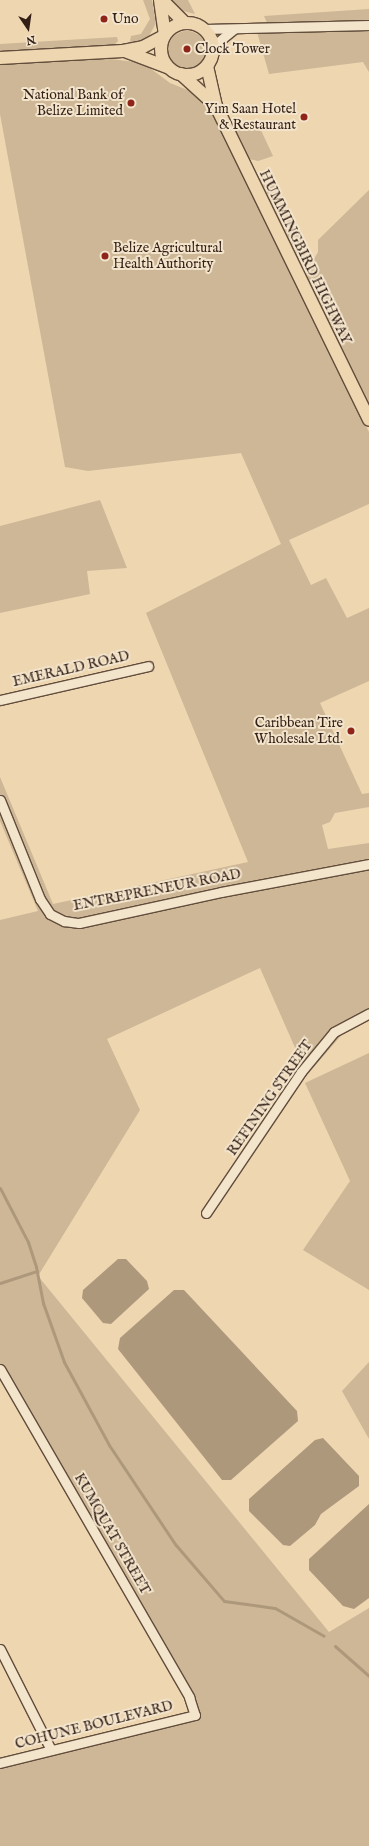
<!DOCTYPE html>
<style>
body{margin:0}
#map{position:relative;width:369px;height:1846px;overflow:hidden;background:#edd6b0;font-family:"IM FELL English",serif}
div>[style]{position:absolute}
.green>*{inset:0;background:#cdb796}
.round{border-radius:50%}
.water>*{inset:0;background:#ae987c}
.stream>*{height:3px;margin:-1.5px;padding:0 1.5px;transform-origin:1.5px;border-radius:1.5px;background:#ae987c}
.roads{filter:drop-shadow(1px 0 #624d3c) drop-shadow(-1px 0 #624d3c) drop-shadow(0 1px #624d3c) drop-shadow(0 -1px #624d3c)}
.minor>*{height:9px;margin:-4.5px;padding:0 4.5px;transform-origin:4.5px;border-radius:4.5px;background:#f3e4cc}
.major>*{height:12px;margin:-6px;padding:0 6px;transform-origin:6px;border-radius:6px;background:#edd6b0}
.major>.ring{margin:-6px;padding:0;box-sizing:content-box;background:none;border:12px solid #edd6b0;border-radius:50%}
.dots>*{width:11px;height:11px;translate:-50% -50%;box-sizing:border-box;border:2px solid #f3e4cc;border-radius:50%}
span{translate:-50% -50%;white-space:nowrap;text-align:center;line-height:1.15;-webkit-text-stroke:4px #f3e4cc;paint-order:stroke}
.poi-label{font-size:14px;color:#331f16}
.left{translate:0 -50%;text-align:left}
.right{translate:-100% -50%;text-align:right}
.street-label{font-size:14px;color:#331f16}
.north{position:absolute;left:8px;top:8px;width:40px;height:40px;-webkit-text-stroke:3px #f3e4cc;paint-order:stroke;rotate:167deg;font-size:11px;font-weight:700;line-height:16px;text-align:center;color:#331f16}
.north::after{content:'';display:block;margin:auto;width:14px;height:18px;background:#331f16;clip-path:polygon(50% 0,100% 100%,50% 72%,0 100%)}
</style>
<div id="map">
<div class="green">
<div style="clip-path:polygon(143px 0,152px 0,156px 23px,147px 40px,133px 44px,130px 41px,131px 36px,141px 34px,150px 19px)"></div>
<div style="clip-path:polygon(170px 0,188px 0,195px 14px,183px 11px)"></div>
<div style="clip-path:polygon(369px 9px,369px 72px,363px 62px,269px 74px,257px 32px,270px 30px,264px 16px)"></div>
<div class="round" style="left:168px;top:31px;width:38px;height:38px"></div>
<div style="clip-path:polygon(117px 37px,118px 41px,113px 46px,0 52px,0 44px)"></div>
<div style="clip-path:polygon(71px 54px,143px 63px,170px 83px,195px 93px,209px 106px,369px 432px,369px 504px,289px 540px,311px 585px,326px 578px,347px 618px,369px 608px,369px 681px,320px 703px,362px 794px,369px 793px,369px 807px,335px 813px,330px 822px,322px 825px,328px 849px,369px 843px,369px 1019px,345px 1031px,307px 1075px,260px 968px,107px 1039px,140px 1110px,38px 1276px,329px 1632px,369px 1608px,369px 1846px,0 1846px,0 1764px,195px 1715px,0 1370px,0 920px,38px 911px,0 821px,0 777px,53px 904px,248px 862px,146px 613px,281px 544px,241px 453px,88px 471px,65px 467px,0 114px,0 58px)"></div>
<div style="clip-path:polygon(242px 123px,258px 124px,273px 156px,258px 161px,249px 159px,234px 129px)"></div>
<div style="clip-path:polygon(266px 174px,271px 176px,307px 250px,306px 255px,301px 258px,295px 258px,259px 180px)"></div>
<div style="clip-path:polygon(369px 190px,369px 407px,304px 276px,318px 252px,318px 240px)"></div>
<div style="clip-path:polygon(100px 500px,127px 568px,87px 571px,90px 594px,0 613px,0 526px)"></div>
<div style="clip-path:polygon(369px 1053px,369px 1290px,303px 1250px,350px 1181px,305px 1083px)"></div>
<div style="clip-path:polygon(369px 1362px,369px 1439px,342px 1391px)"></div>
</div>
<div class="water">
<div style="clip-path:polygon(118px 1259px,126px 1259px,147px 1281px,149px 1289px,111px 1324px,103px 1323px,82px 1298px,83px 1290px)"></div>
<div style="clip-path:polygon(174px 1290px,184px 1290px,297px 1411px,298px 1421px,231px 1480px,222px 1480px,118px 1349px,120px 1338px)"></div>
<div style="clip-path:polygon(323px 1438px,359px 1476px,359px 1486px,321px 1514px,315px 1525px,290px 1546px,283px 1545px,249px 1511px,249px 1499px,315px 1440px)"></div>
<div style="clip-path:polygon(369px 1504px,369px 1598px,354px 1609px,343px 1606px,309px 1570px,309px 1559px)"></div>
</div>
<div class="stream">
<div style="left:0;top:1188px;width:61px;rotate:62.6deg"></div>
<div style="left:28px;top:1242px;width:26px;rotate:72deg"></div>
<div style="left:36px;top:1267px;width:37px;rotate:79deg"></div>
<div style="left:43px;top:1303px;width:63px;rotate:70.4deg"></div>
<div style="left:64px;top:1362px;width:94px;rotate:61.5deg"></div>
<div style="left:109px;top:1445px;width:119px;rotate:56.3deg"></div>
<div style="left:175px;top:1544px;width:75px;rotate:49.3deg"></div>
<div style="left:224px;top:1601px;width:51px;rotate:7.8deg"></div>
<div style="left:275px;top:1608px;width:56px;rotate:29.7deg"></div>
<div style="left:0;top:1283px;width:39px;rotate:-18deg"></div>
<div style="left:335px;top:1646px;width:45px;rotate:41.4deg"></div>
</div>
<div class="roads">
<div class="minor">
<div style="left:205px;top:29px;width:164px;rotate:-1.4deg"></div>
<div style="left:213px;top:46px;width:27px;rotate:-39deg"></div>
<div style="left:0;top:700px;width:152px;rotate:-12.9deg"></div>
<div style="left:0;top:800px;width:107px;rotate:68deg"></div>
<div style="left:40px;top:899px;width:18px;rotate:56deg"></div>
<div style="left:50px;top:914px;width:16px;rotate:27deg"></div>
<div style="left:64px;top:921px;width:15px;rotate:8deg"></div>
<div style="left:79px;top:923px;width:145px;rotate:-12.3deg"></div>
<div style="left:221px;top:892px;width:151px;rotate:-10.7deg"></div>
<div style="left:206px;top:1213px;width:170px;rotate:-56deg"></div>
<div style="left:301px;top:1072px;width:52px;rotate:-50.5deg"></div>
<div style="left:334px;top:1032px;width:40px;rotate:-28deg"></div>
<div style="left:0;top:1369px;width:379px;rotate:60deg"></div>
<div style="left:189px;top:1697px;width:19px;rotate:72deg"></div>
<div style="left:195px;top:1715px;width:201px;rotate:166.2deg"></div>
<div style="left:0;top:1649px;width:113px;rotate:63.2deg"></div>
</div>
<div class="major">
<div style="left:160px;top:0;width:34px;rotate:82deg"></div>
<div style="left:162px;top:0;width:31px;rotate:45deg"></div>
<div class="ring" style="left:161px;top:23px;width:40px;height:40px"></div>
<div style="left:127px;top:52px;width:43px;rotate:20.6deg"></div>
<div style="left:0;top:58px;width:123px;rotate:-3.3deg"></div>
<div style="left:123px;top:51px;width:20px;rotate:-11deg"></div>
<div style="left:143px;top:47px;width:24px;rotate:-28deg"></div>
<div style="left:207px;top:66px;width:41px;rotate:77.3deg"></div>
<div style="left:216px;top:106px;width:349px;rotate:64deg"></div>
<div style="left:181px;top:74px;width:45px;rotate:42.3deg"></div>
</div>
</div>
<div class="dots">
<div style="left:104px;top:19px;background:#8f2418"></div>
<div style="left:187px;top:49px;background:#8f2418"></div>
<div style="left:131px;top:103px;background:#8f2418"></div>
<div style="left:304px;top:117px;background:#8f2418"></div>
<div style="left:105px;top:256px;background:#8f2418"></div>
<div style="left:351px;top:731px;background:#8f2418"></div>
</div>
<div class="poi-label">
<span class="left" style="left:112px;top:19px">Uno</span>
<span class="left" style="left:195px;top:49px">Clock Tower</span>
<span class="right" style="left:123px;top:103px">National Bank of<br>Belize Limited</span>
<span class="right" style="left:296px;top:117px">Yim Saan Hotel<br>&amp; Restaurant</span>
<span class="left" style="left:113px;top:256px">Belize Agricultural<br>Health Authority</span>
<span class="right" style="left:343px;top:731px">Caribbean Tire<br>Wholesale Ltd.</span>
</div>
<div class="street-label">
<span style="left:305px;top:257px;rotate:64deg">HUMMINGBIRD HIGHWAY</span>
<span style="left:71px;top:669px;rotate:-13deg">EMERALD ROAD</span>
<span style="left:157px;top:890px;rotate:-11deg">ENTREPRENEUR ROAD</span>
<span style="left:270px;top:1098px;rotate:-55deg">REFINING STREET</span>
<span style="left:112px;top:1534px;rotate:60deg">KUMQUAT STREET</span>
<span style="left:94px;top:1725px;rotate:-14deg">COHUNE BOULEVARD</span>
</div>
<div class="north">N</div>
</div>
